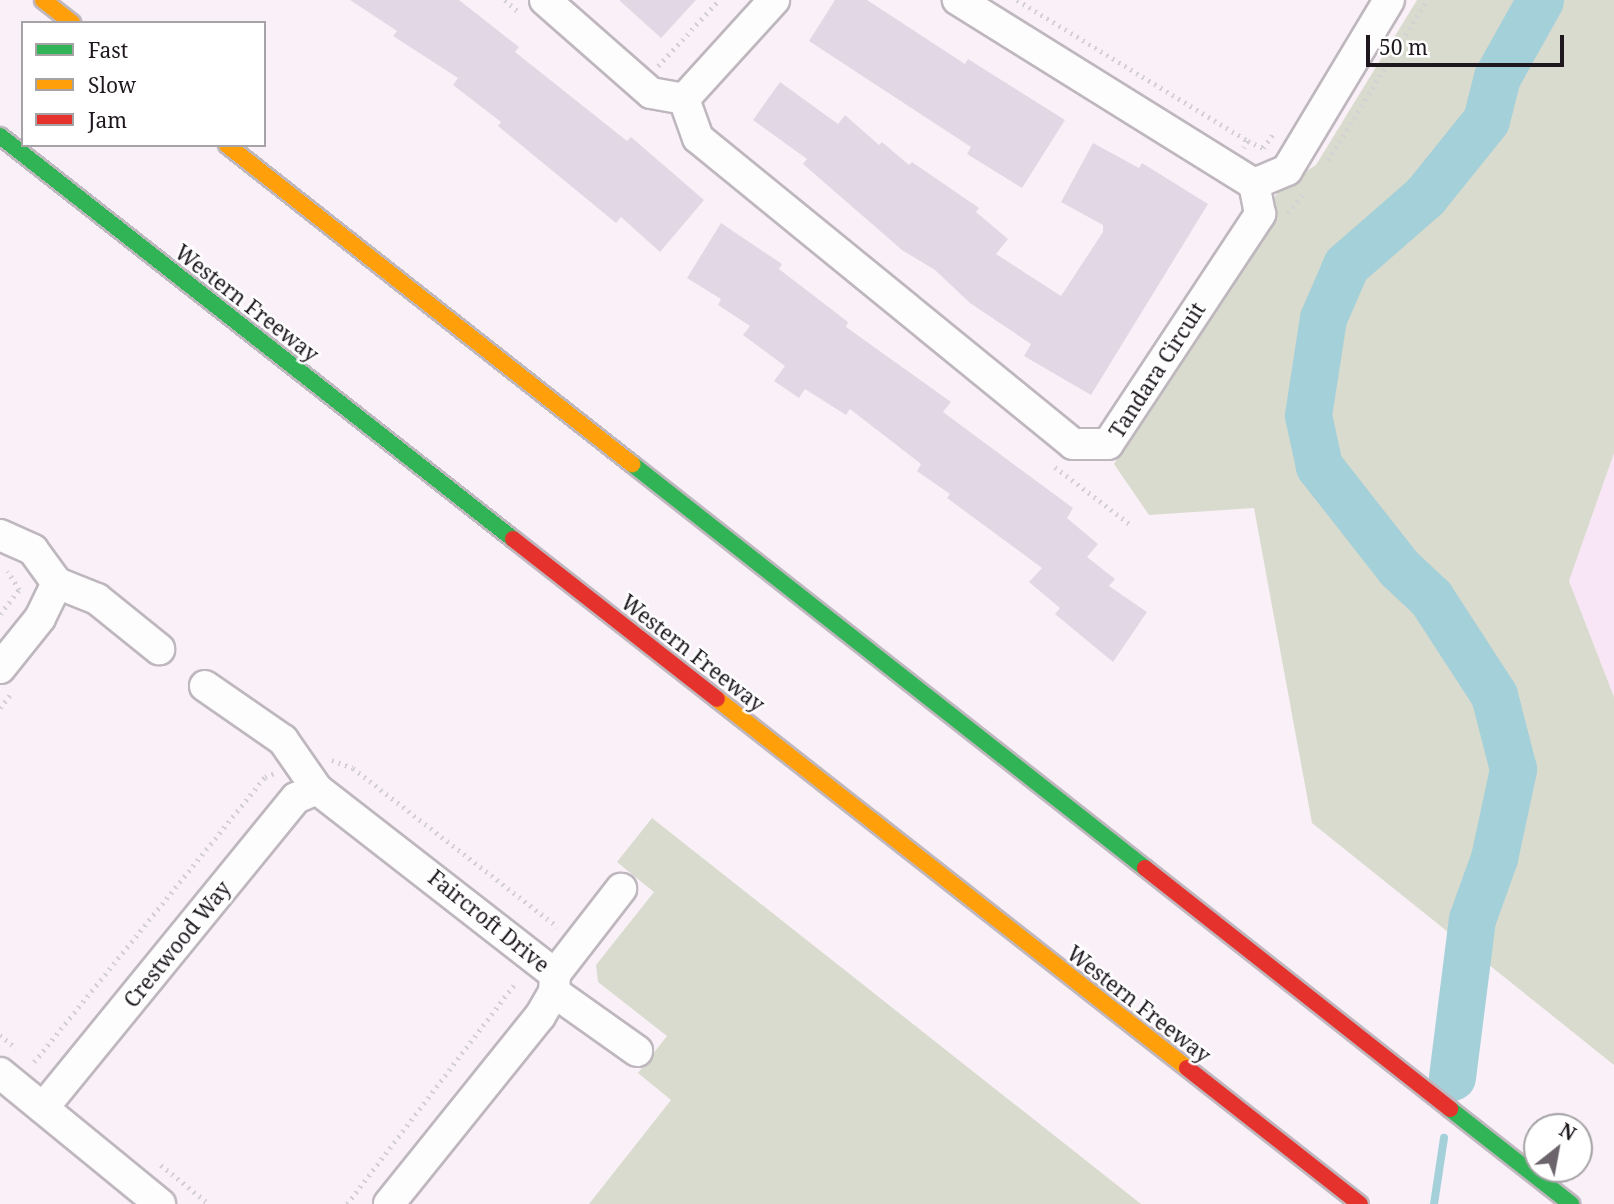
<!DOCTYPE html>
<style>
body{margin:0}
#map{position:relative;width:1614px;height:1204px;overflow:hidden;background:#faf0f8;font-family:"Noto Serif",serif}
div>[style]{position:absolute}
.built>*{inset:0;background:#f8e6f6}
.green>*{inset:0;background:#d8dbcd}
.stream>*{height:8px;margin:-4px;padding:0 4px;transform-origin:4px;border-radius:4px;background:#a4d0da}
.river>*{height:47px;margin:-23.5px;padding:0 23.5px;transform-origin:23.5px;border-radius:23.5px;background:#a4d0da}
.building>*{inset:0;background:#e2d8e5}
.path>*{height:4.5px;margin-top:-2.25px;transform-origin:0;background:repeating-linear-gradient(90deg,#d4d1d3 0 2px,transparent 0 7px)}
.roads{filter:drop-shadow(2px 0 #bfb7be) drop-shadow(-2px 0 #bfb7be) drop-shadow(0 2px #bfb7be) drop-shadow(0 -2px #bfb7be)}
.street>*{height:30px;margin:-15px;padding:0 15px;transform-origin:15px;border-radius:15px;background:#fefdfe}
.fast>*{height:16px;margin:-8px;padding:0 8px;transform-origin:8px;border-radius:8px;background:#30b455}
.slow>*{height:16px;margin:-8px;padding:0 8px;transform-origin:8px;border-radius:8px;background:#ff9f0a}
.jam>*{height:16px;margin:-8px;padding:0 8px;transform-origin:8px;border-radius:8px;background:#e5322d}
span{translate:-50% -50%;white-space:nowrap;text-align:center;line-height:1.15;-webkit-text-stroke:5px #fff;paint-order:stroke}
.street-label{font-size:21px;color:#1e181e}
.legend{position:absolute;left:21px;top:21px;width:245px;height:126px;box-sizing:border-box;background:#fff;border:2px solid #a5a3a5;margin:0;padding:9px 12px;list-style:none;font-size:21px;color:#1e181e}
.legend li{display:flex;align-items:center;gap:14px;height:35px}
.legend b{width:35px;border:2px solid #a5a3a5}
.north{position:absolute;left:1523px;top:1113px;width:70px;height:70px;box-sizing:border-box;background:#fff;border:2px solid #a5a3a5;border-radius:50%;rotate:31deg;font-size:19px;font-weight:700;line-height:28px;text-align:center;color:#1e181e}
.north::after{content:'';display:block;margin:auto;width:24px;height:32px;background:#6b646a;clip-path:polygon(50% 0,100% 100%,50% 72%,0 100%)}
.scale{position:absolute;left:1366px;top:35px;width:198px;height:32px;box-sizing:border-box;border:4px solid #1e181e;border-top:0;padding-left:9px;font-size:21px;line-height:24px;white-space:nowrap;color:#1e181e;-webkit-text-stroke:5px #fff;paint-order:stroke}
</style>
<div id="map">
<div class="built">
<div style="clip-path:polygon(1614px 453px,1614px 697px,1569px 581px)"></div>
</div>
<div class="green">
<div style="clip-path:polygon(1417px 0,1614px 0,1614px 453px,1569px 581px,1614px 697px,1614px 1065px,1312px 823px,1254px 508px,1149px 515px,1114px 464px,1261px 231px,1266px 206px,1286px 184px,1316px 165px)"></div>
<div style="clip-path:polygon(652px 818px,1141px 1204px,589px 1204px,671px 1100px,638px 1073px,667px 1036px,598px 982px,596px 965px,654px 892px,617px 862px)"></div>
</div>
<div class="stream">
<div style="left:1434px;top:1204px;width:67px;rotate:-81.4deg"></div>
</div>
<div class="river">
<div style="left:1452px;top:1077px;width:159px;rotate:-82.8deg"></div>
<div style="left:1472px;top:919px;width:65px;rotate:-70.2deg"></div>
<div style="left:1494px;top:858px;width:91px;rotate:-77.9deg"></div>
<div style="left:1513px;top:769px;width:76px;rotate:-104.4deg"></div>
<div style="left:1494px;top:695px;width:116px;rotate:-123deg"></div>
<div style="left:1431px;top:598px;width:44px;rotate:-136.8deg"></div>
<div style="left:1399px;top:568px;width:130px;rotate:-128.1deg"></div>
<div style="left:1319px;top:466px;width:52px;rotate:-102.2deg"></div>
<div style="left:1308px;top:415px;width:98px;rotate:-81.2deg"></div>
<div style="left:1323px;top:318px;width:58px;rotate:-66.5deg"></div>
<div style="left:1346px;top:265px;width:105px;rotate:-41.1deg"></div>
<div style="left:1425px;top:196px;width:97px;rotate:-51.2deg"></div>
<div style="left:1486px;top:120px;width:44px;rotate:-75.7deg"></div>
<div style="left:1497px;top:77px;width:88px;rotate:-60.8deg"></div>
</div>
<div class="building">
<div style="clip-path:polygon(350px 0,459px 0,519px 47px,515px 52px,627px 141px,631px 137px,704px 200px,660px 252px,621px 217px,616px 223px,498px 126px,501px 122px,453px 85px,458px 78px,393px 36px,397px 31px)"></div>
<div style="clip-path:polygon(619px 0,696px 0,661px 38px)"></div>
<div style="clip-path:polygon(835px 0,867px 0,965px 64px,968px 59px,1065px 120px,1022px 188px,967px 154px,971px 147px,809px 41px)"></div>
<div style="clip-path:polygon(780px 82px,838px 124px,845px 115px,879px 145px,882px 142px,909px 165px,912px 162px,979px 208px,976px 212px,1008px 239px,996px 254px,1061px 296px,1103px 232px,1103px 225px,1061px 202px,1093px 143px,1139px 168px,1142px 163px,1208px 204px,1091px 395px,1024px 356px,1031px 344px,970px 303px,935px 270px,902px 250px,803px 164px,807px 159px,753px 120px)"></div>
<div style="clip-path:polygon(721px 223px,782px 264px,779px 269px,848px 322px,846px 327px,951px 402px,943px 412px,1073px 508px,1067px 518px,1098px 544px,1087px 557px,1115px 579px,1109px 586px,1147px 612px,1113px 662px,1055px 614px,1060px 608px,1029px 582px,1042px 568px,947px 498px,950px 494px,917px 471px,921px 464px,850px 409px,846px 415px,805px 389px,799px 398px,774px 381px,785px 366px,743px 335px,750px 326px,718px 305px,721px 299px,687px 278px)"></div>
</div>
<div class="path">
<div style="left:505px;top:0;width:20px;rotate:41deg"></div>
<div style="left:1017px;top:0;width:271px;rotate:31.4deg"></div>
<div style="left:1248px;top:141px;width:8px;rotate:120deg"></div>
<div style="left:658px;top:66px;width:90px;rotate:-47.3deg"></div>
<div style="left:1248px;top:141px;width:17px;rotate:25deg"></div>
<div style="left:1263px;top:148px;width:17px;rotate:-54deg"></div>
<div style="left:1328px;top:160px;width:188px;rotate:-58.3deg"></div>
<div style="left:1288px;top:213px;width:23px;rotate:-52deg"></div>
<div style="left:1055px;top:467px;width:96px;rotate:37.3deg"></div>
<div style="left:0;top:614px;width:31px;rotate:-52deg"></div>
<div style="left:19px;top:590px;width:22px;rotate:-122deg"></div>
<div style="left:0;top:708px;width:20px;rotate:-53deg"></div>
<div style="left:332px;top:760px;width:22px;rotate:21deg"></div>
<div style="left:353px;top:768px;width:259px;rotate:37.8deg"></div>
<div style="left:0;top:1035px;width:21px;rotate:39deg"></div>
<div style="left:34px;top:1062px;width:367px;rotate:-51deg"></div>
<div style="left:265px;top:777px;width:10px;rotate:-24deg"></div>
<div style="left:161px;top:1165px;width:62px;rotate:39.1deg"></div>
<div style="left:347px;top:1204px;width:280px;rotate:-52.7deg"></div>
</div>
<div class="roads">
<div class="street">
<div style="left:545px;top:0;width:141px;rotate:41.3deg"></div>
<div style="left:651px;top:93px;width:34px;rotate:10deg"></div>
<div style="left:684px;top:99px;width:41px;rotate:70.3deg"></div>
<div style="left:698px;top:138px;width:484px;rotate:39.2deg"></div>
<div style="left:1073px;top:444px;width:35px"></div>
<div style="left:1108px;top:444px;width:276px;rotate:-56.5deg"></div>
<div style="left:1260px;top:214px;width:31px;rotate:-101deg"></div>
<div style="left:1254px;top:184px;width:349px;rotate:-148.1deg"></div>
<div style="left:684px;top:99px;width:134px;rotate:-47.7deg"></div>
<div style="left:1254px;top:184px;width:36px;rotate:-23deg"></div>
<div style="left:1287px;top:170px;width:198px;rotate:-59deg"></div>
<div style="left:0;top:535px;width:36px;rotate:24deg"></div>
<div style="left:33px;top:550px;width:41px;rotate:54deg"></div>
<div style="left:57px;top:583px;width:43px;rotate:21.8deg"></div>
<div style="left:97px;top:599px;width:80px;rotate:38.9deg"></div>
<div style="left:0;top:668px;width:64px;rotate:-51.3deg"></div>
<div style="left:40px;top:618px;width:39px;rotate:-64deg"></div>
<div style="left:205px;top:686px;width:95px;rotate:34.7deg"></div>
<div style="left:283px;top:740px;width:60px;rotate:55.2deg"></div>
<div style="left:317px;top:789px;width:301px;rotate:37.9deg"></div>
<div style="left:555px;top:974px;width:18px;rotate:93deg"></div>
<div style="left:554px;top:992px;width:28px;rotate:120deg"></div>
<div style="left:540px;top:1016px;width:241px;rotate:128.8deg"></div>
<div style="left:555px;top:974px;width:108px;rotate:-52.2deg"></div>
<div style="left:554px;top:992px;width:102px;rotate:35.4deg"></div>
<div style="left:0;top:1073px;width:207px;rotate:39.3deg"></div>
<div style="left:43px;top:1108px;width:400px;rotate:-50.8deg"></div>
<div style="left:296px;top:798px;width:23px;rotate:-23deg"></div>
</div>
<div class="fast">
<div style="left:0;top:136px;width:652px;rotate:38.15deg"></div>
<div style="left:632px;top:464px;width:653px;rotate:38.22deg"></div>
<div style="left:1450px;top:1109px;width:154px;rotate:38.1deg"></div>
</div>
<div class="slow">
<div style="left:43px;top:0;width:37px;rotate:38deg"></div>
<div style="left:227px;top:145px;width:516px;rotate:38.23deg"></div>
<div style="left:717px;top:699px;width:598px;rotate:38.14deg"></div>
</div>
<div class="jam">
<div style="left:513px;top:539px;width:259px;rotate:38.1deg"></div>
<div style="left:1145px;top:868px;width:389px;rotate:38.3deg"></div>
<div style="left:1187px;top:1068px;width:220px;rotate:38.2deg"></div>
</div>
</div>
<div class="street-label">
<span style="left:247px;top:303px;rotate:38deg">Western Freeway</span>
<span style="left:1157px;top:370px;rotate:-57deg">Tandara Circuit</span>
<span style="left:693px;top:653px;rotate:38deg">Western Freeway</span>
<span style="left:489px;top:921px;rotate:39deg">Faircroft Drive</span>
<span style="left:177px;top:944px;rotate:-51deg">Crestwood Way</span>
<span style="left:1139px;top:1004px;rotate:38deg">Western Freeway</span>
</div>
<ul class="legend">
<li><b style="height:9px;background:#30b455"></b>Fast</li>
<li><b style="height:9px;background:#ff9f0a"></b>Slow</li>
<li><b style="height:9px;background:#e5322d"></b>Jam</li>
</ul>
<div class="north">N</div>
<div class="scale">50 m</div>
</div>
